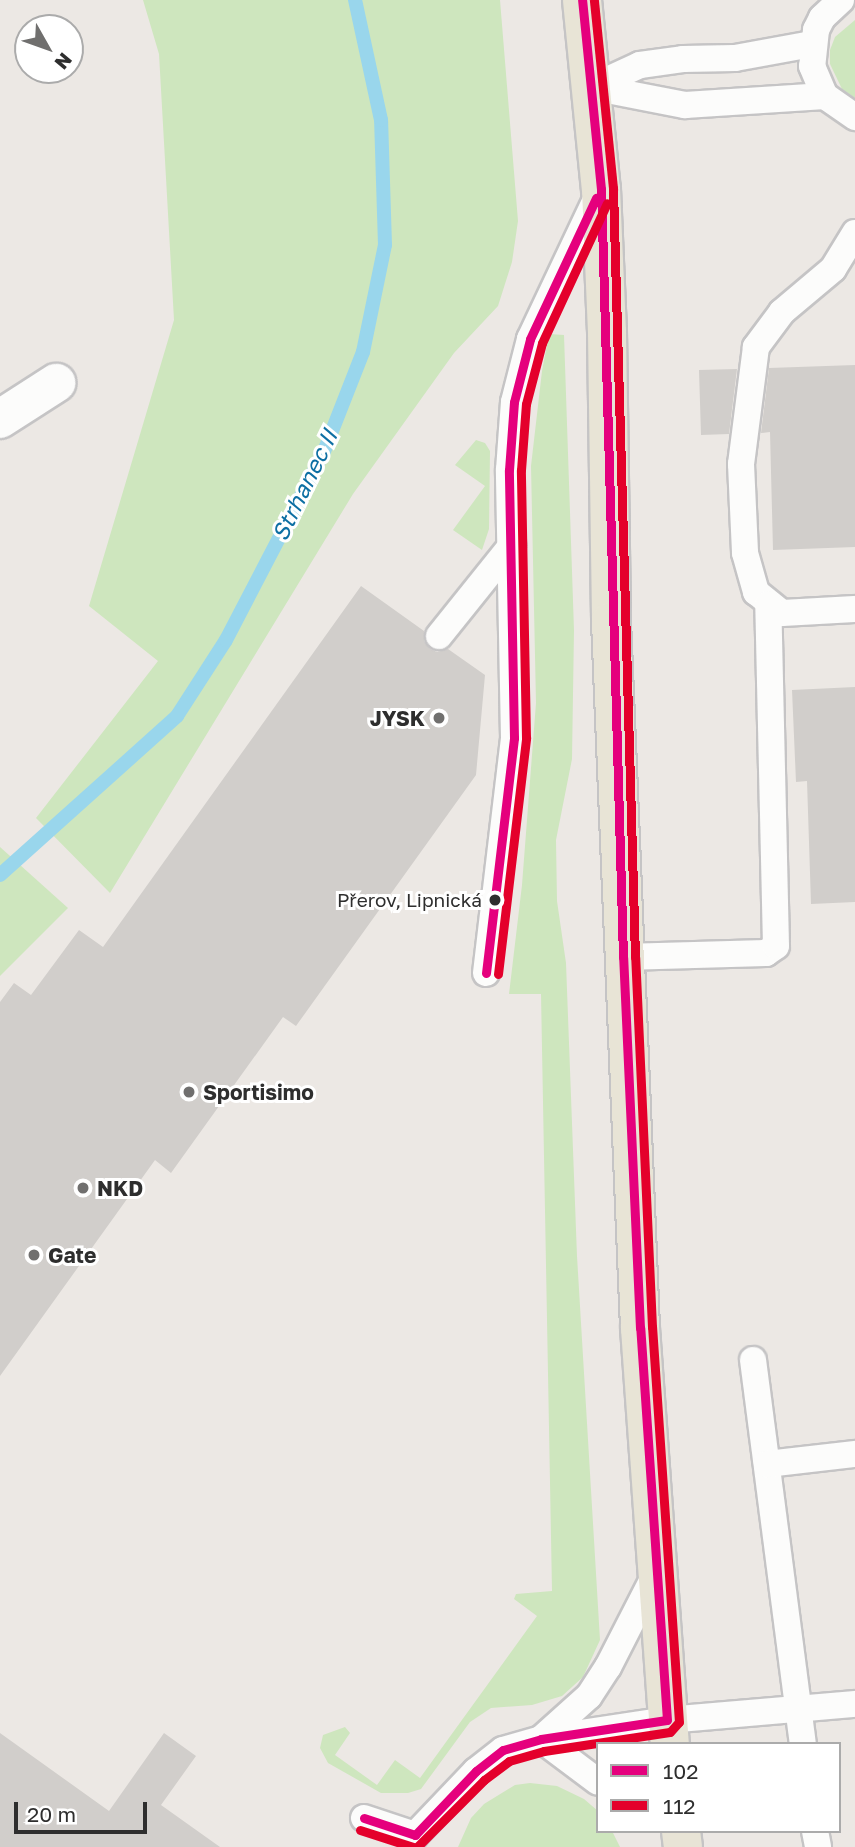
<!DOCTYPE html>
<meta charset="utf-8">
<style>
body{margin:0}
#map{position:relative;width:855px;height:1847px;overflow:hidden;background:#ece8e4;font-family:"Golos Text",sans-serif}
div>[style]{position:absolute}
.green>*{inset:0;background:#cee6be}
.stream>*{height:14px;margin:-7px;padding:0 7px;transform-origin:7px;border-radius:7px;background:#99d6ec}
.building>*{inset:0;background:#d1cecb}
.roads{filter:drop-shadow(2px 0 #c5c4c5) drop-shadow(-2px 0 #c5c4c5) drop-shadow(0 2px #c5c4c5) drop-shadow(0 -2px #c5c4c5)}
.service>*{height:26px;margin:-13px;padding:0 13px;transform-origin:13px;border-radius:13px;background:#fcfcfb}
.minor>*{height:38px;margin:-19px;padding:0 19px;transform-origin:19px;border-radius:19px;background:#fcfcfb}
.primary>*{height:38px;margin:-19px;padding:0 19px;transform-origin:19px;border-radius:19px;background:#e8e4d6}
.bus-1>*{height:9px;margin:-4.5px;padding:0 4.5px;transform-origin:4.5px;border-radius:4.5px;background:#e5007d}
.bus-2>*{height:9px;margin:-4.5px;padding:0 4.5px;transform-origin:4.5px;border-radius:4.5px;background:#e4002b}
.dots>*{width:19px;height:19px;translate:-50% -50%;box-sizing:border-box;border:4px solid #fff;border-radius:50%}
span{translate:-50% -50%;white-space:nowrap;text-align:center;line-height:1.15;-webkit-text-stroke:6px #fff;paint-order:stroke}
.bus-label{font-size:19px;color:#2e2e2e}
.right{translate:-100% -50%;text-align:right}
.poi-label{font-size:21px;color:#2e2e2e;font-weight:700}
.left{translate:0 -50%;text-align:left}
.water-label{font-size:23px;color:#0d6fa3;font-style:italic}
.legend{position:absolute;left:596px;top:1742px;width:245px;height:91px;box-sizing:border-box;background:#fff;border:2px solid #ababab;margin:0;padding:9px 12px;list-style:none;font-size:21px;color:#2e2e2e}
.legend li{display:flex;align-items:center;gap:14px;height:35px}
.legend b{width:35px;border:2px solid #ababab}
.north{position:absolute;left:14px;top:14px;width:70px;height:70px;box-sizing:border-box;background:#fff;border:2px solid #ababab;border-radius:50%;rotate:130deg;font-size:19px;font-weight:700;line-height:28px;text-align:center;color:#2e2e2e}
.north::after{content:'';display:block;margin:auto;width:24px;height:32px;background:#706f6e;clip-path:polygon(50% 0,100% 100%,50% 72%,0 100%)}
.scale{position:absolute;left:14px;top:1802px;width:133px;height:32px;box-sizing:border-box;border:4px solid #2e2e2e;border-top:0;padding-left:9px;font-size:21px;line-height:24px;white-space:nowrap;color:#2e2e2e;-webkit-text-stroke:5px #fff;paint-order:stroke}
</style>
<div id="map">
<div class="green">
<div style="clip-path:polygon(143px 0,500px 0,518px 221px,512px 262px,498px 306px,454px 353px,353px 494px,110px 893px,36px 818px,158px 661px,89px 606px,174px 320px,159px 54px)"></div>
<div style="clip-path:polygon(855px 20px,855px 98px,842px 89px,830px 64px,830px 50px,835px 37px)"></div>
<div style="clip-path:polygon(549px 334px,564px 335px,574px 630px,572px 759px,556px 840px,557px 901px,566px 963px,577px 1256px,600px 1640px,583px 1677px,562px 1696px,532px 1705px,491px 1708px,470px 1722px,421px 1789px,408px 1793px,381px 1793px,328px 1763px,320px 1748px,323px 1735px,345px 1727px,350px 1733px,335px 1755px,377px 1785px,395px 1760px,420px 1778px,537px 1616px,514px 1599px,516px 1594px,552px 1591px,541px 994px,509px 994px,522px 885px,536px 703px,531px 466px,542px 371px)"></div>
<div style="clip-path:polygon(476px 440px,485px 443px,490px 451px,489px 529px,482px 550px,453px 530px,485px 486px,455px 465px)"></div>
<div style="clip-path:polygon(0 847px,68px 908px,0 976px)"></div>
<div style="clip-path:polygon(530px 1783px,557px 1786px,584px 1799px,598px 1811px,598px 1831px,612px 1831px,620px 1847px,458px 1847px,471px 1818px,484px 1804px,515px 1785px)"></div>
</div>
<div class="stream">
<div style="left:0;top:875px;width:238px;rotate:-41.9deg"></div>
<div style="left:177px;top:716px;width:90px;rotate:-57.2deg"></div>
<div style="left:226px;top:640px;width:210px;rotate:-62.5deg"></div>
<div style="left:323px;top:454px;width:110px;rotate:-68.6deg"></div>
<div style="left:363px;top:352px;width:109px;rotate:-78.4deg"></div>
<div style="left:385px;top:245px;width:125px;rotate:-91.8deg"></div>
<div style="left:381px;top:120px;width:123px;rotate:-102.2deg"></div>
</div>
<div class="building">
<div style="clip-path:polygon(855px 365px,855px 547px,773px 550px,770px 432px,761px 433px,769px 368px)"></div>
<div style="clip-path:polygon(737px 369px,729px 434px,701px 435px,699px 370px)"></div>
<div style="clip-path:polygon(361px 586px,424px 631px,424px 641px,430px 649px,437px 652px,448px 649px,485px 675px,476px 775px,296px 1026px,283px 1017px,171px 1173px,155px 1160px,0 1376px,0 1002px,14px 983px,31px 995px,79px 930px,103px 947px)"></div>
<div style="clip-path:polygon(855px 687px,855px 902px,811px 904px,807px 781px,796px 782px,792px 690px)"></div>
<div style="clip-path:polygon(0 1733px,109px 1811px,164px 1733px,196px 1756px,161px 1805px,220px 1847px,0 1847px)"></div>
</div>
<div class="roads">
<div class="service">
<div style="left:841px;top:0;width:26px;rotate:137deg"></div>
<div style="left:822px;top:18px;width:13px;rotate:117deg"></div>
<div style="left:816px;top:30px;width:36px;rotate:96deg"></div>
<div style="left:812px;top:66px;width:33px;rotate:67deg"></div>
<div style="left:825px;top:96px;width:37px;rotate:35deg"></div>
<div style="left:592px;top:87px;width:95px;rotate:11deg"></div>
<div style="left:685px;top:105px;width:140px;rotate:-3.7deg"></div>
<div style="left:592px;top:87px;width:53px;rotate:-24.6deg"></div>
<div style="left:640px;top:65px;width:43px;rotate:-7.9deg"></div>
<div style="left:683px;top:59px;width:52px;rotate:-1.1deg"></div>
<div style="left:735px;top:58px;width:78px;rotate:-10.3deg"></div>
<div style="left:855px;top:233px;width:42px;rotate:121.4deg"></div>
<div style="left:833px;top:269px;width:67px;rotate:139.9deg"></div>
<div style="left:782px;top:312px;width:44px;rotate:126.6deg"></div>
<div style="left:756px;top:347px;width:118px;rotate:97.3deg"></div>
<div style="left:741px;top:464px;width:89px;rotate:87.4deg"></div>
<div style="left:745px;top:553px;width:41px;rotate:74.2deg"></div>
<div style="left:756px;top:592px;width:33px;rotate:39deg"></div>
<div style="left:782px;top:613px;width:73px;rotate:-3.1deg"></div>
<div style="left:439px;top:636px;width:117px;rotate:-51.3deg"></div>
<div style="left:623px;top:957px;width:143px;rotate:-1.6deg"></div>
<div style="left:766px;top:953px;width:12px;rotate:-35deg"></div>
<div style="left:776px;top:946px;width:342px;rotate:-91.3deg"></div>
<div style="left:486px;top:973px;width:237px;rotate:-83.2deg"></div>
<div style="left:514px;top:738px;width:268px;rotate:-91.1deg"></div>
<div style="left:509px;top:470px;width:68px;rotate:-85.8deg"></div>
<div style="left:514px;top:402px;width:65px;rotate:-75.7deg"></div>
<div style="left:530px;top:339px;width:161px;rotate:-64.7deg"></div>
<div style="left:753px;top:1360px;width:387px;rotate:82.6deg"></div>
<div style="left:767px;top:1464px;width:89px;rotate:-6.5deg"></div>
<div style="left:541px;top:1739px;width:64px;rotate:-41.9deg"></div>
<div style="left:589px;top:1696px;width:35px;rotate:-57deg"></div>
<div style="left:608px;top:1667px;width:106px;rotate:-62.9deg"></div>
<div style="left:541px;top:1739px;width:71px;rotate:37deg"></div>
<div style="left:364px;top:1818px;width:54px;rotate:18.4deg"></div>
<div style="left:415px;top:1835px;width:88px;rotate:-46.4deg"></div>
<div style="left:476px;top:1771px;width:34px;rotate:-38deg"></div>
<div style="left:503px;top:1750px;width:40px;rotate:-16deg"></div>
<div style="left:541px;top:1739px;width:127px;rotate:-8.6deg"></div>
<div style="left:667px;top:1720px;width:189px;rotate:-4.9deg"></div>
<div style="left:815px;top:1831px;width:16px;rotate:79deg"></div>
</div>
<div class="minor">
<div style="left:0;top:419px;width:67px;rotate:-32.7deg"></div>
</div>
<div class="primary">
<div style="left:582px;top:0;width:190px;rotate:84.3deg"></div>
<div style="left:601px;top:189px;width:143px;rotate:87.6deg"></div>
<div style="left:607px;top:332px;width:289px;rotate:89.2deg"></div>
<div style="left:611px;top:621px;width:708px;rotate:87.65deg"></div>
<div style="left:640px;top:1328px;width:417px;rotate:85.9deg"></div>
<div style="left:681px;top:1831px;width:16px;rotate:83deg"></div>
</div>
</div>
<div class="bus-1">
<div style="left:486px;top:973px;width:237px;rotate:-83.2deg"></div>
<div style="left:514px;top:738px;width:268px;rotate:-91.1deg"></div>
<div style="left:509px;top:470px;width:68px;rotate:-85.8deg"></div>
<div style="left:514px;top:402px;width:65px;rotate:-75.7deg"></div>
<div style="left:530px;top:339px;width:156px;rotate:-64.9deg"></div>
<div style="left:364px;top:1818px;width:54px;rotate:18.4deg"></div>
<div style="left:415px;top:1835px;width:88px;rotate:-46.4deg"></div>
<div style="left:476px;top:1771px;width:34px;rotate:-38deg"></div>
<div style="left:503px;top:1750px;width:40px;rotate:-16deg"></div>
<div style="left:541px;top:1739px;width:127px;rotate:-8.6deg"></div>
<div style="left:667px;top:1720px;width:393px;rotate:-93.9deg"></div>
<div style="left:640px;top:1328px;width:371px;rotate:-92.6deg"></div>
<div style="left:623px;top:957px;width:768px;rotate:-91.64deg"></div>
<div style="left:601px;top:189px;width:190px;rotate:-95.7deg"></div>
</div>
<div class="bus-2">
<div style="left:498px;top:974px;width:238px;rotate:-83.2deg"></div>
<div style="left:526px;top:738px;width:268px;rotate:-91.1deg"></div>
<div style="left:521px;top:470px;width:66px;rotate:-85.7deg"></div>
<div style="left:526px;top:404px;width:63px;rotate:-75.3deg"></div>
<div style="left:542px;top:343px;width:154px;rotate:-65.1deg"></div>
<div style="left:360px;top:1830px;width:56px;rotate:17.8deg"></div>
<div style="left:417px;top:1847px;width:95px;rotate:-45deg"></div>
<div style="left:484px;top:1780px;width:31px;rotate:-37deg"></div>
<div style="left:509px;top:1761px;width:36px;rotate:-16deg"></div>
<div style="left:544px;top:1751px;width:127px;rotate:-8.6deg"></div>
<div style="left:670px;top:1732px;width:13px;rotate:-48deg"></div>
<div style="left:679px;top:1722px;width:396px;rotate:-93.9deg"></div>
<div style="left:652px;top:1327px;width:370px;rotate:-92.6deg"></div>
<div style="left:635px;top:957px;width:769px;rotate:-91.64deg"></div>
<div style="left:613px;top:188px;width:189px;rotate:-95.8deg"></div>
</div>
<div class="dots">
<div style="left:439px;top:718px;background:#706f6e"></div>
<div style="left:495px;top:900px;background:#2e2e2e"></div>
<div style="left:189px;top:1092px;background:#706f6e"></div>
<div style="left:83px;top:1188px;background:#706f6e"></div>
<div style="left:34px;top:1255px;background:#706f6e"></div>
</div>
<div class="bus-label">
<span class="right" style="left:482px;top:900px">Přerov, Lipnická</span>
</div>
<div class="poi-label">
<span class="right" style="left:425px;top:718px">JYSK</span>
<span class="left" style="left:203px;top:1092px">Sportisimo</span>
<span class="left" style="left:97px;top:1188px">NKD</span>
<span class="left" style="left:48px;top:1255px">Gate</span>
</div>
<div class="water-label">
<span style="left:304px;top:485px;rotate:-64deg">Strhanec II</span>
</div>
<ul class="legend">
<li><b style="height:9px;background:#e5007d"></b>102</li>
<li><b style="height:9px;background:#e4002b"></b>112</li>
</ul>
<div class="north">N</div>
<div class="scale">20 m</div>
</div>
